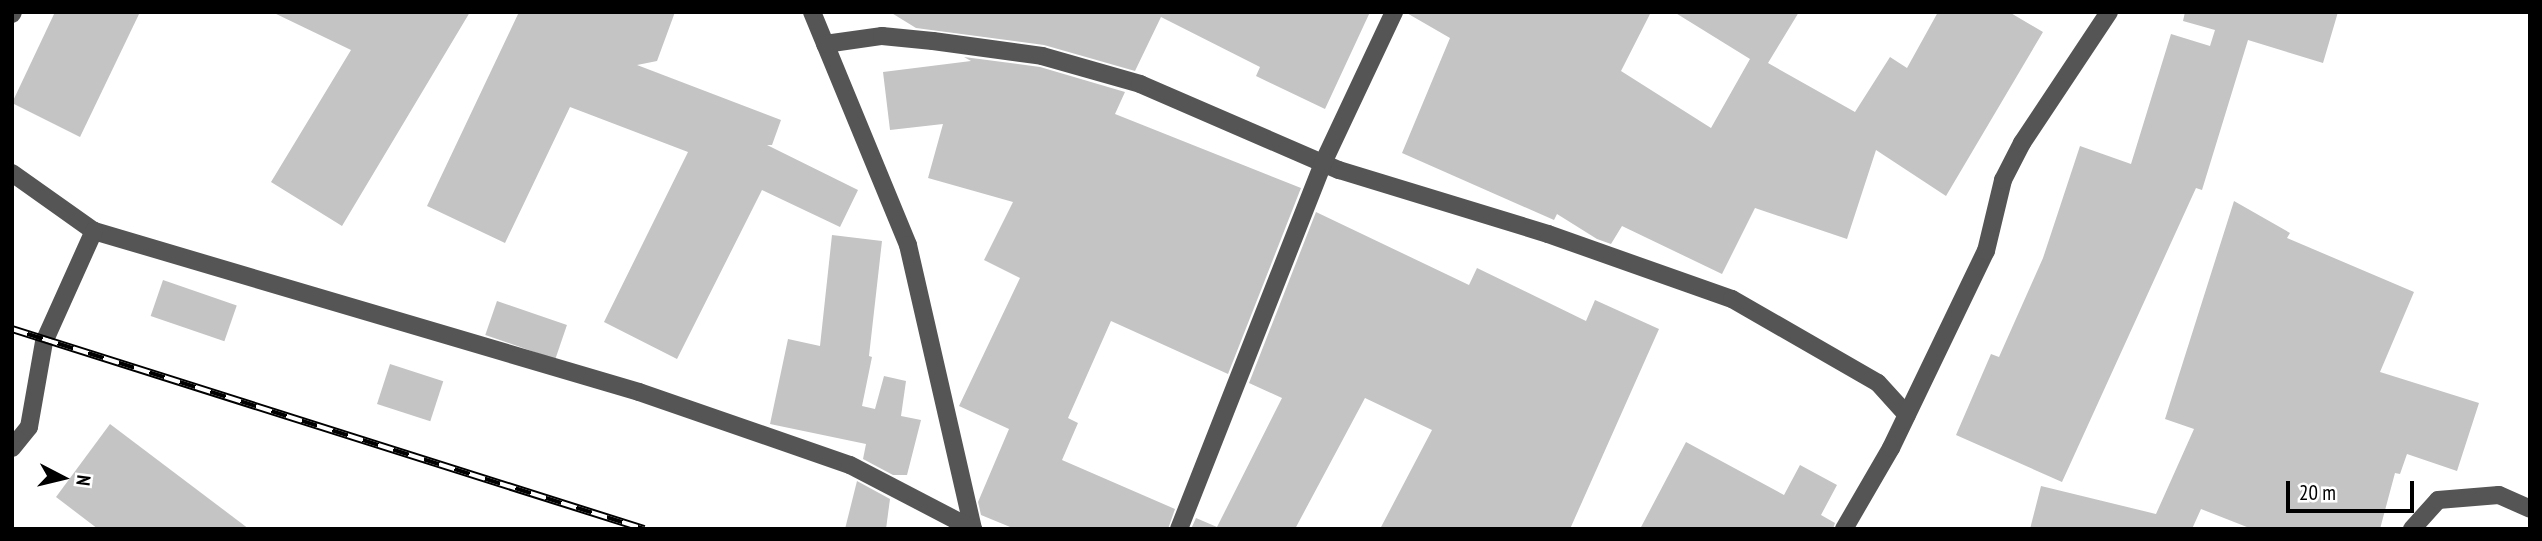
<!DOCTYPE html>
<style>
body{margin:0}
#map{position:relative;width:2542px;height:541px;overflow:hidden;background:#fff;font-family:"PT Sans Narrow",sans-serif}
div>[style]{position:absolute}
.building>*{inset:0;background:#c4c4c4;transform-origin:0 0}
.minor>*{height:18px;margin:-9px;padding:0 9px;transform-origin:9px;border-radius:9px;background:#555}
.rail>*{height:8px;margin-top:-4px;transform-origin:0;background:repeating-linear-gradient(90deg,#fff 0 16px,#000 0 32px);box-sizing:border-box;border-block:2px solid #000}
span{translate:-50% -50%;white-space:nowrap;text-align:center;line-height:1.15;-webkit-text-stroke:7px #fff;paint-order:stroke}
.frame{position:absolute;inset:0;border:14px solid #000;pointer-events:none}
.north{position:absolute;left:28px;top:443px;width:70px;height:70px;-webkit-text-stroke:5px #fff;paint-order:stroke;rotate:97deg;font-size:19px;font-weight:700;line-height:28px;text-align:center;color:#000}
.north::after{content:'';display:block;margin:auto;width:24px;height:32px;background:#000;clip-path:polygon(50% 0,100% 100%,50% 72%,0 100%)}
.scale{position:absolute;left:2286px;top:481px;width:128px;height:32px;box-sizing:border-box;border:4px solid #000;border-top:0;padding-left:9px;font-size:21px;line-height:24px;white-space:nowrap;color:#000;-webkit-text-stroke:5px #fff;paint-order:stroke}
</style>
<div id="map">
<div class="building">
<div style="clip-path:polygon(55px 12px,140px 12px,80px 137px,12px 103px)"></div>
<div style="clip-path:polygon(272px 12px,470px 12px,342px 226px,271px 182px,351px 50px)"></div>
<div style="clip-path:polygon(519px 12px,675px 12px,657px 61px,637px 65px,781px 120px,772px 145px,767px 145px,858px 190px,840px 227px,762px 190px,677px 359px,604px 322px,688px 152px,570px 107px,505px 243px,427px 206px)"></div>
<div style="clip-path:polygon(890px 12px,1370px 12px,1325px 109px,1256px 76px,1260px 67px,1161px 17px,1135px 71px,1044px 45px,916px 28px)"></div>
<div style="clip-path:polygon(1405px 12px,1651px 12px,1621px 71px,1711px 128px,1750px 59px,1674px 12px,1799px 12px,1768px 63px,1855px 112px,1890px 57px,1907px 68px,1938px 12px,2009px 12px,2043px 32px,1946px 196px,1876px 150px,1847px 239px,1755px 208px,1722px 274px,1622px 226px,1611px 244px,1597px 239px,1557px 214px,1554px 220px,1402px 153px,1450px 38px)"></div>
<div style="clip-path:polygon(2185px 12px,2338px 12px,2323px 63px,2248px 40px,2202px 190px,2196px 188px,2062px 482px,1956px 435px,1991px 354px,1999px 357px,2043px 258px,2080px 146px,2131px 164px,2171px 34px,2210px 46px,2215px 30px,2183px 21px)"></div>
<div style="clip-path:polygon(964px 57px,1040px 67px,1125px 92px,1115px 114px,1301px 188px,1228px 374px,1111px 321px,1068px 418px,1078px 423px,1062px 460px,1175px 509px,1168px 529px,1015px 529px,981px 515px,978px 502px,1009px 429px,959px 406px,1020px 278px,984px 260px,1013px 202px,928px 178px,943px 124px,890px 130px,883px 72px,971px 61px)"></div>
<div style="clip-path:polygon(2234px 201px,2290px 233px,2287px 238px,2414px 292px,2380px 372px,2479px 403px,2457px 471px,2407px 454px,2400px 474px,2395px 473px,2380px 529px,2252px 529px,2201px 509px,2192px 529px,2030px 529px,2041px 486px,2156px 514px,2194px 429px,2165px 419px)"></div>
<div style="clip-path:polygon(1316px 212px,1469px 285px,1477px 268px,1586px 321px,1595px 300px,1659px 329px,1570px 529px,1380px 529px,1432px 430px,1365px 398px,1295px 529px,1191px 529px,1196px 518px,1217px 527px,1282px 398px,1249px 383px)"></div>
<div style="clip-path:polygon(832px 235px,882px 241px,869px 356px,872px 357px,862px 406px,875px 409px,884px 376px,906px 381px,901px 416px,921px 420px,907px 475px,893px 475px,863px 459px,866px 444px,770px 424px,788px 339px,820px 346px)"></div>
<div style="left:163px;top:280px;width:78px;height:38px;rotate:19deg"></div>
<div style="left:497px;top:301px;width:74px;height:36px;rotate:19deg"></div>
<div style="left:390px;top:364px;width:56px;height:42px;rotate:18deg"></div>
<div style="clip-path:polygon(110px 424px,249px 529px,98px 529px,56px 497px)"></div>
<div style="clip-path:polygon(1686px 442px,1784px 495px,1800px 465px,1837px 485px,1821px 515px,1835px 523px,1833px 529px,1640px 529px)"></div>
<div style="clip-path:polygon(857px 481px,890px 499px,886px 529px,845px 529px)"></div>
</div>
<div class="minor">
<div style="left:812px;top:12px;width:252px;rotate:67.6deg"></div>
<div style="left:908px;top:245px;width:291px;rotate:77.1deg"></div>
<div style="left:12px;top:14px;width:2px;rotate:-63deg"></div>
<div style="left:825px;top:44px;width:58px;rotate:-8deg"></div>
<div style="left:882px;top:36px;width:51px;rotate:5.6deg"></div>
<div style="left:933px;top:41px;width:110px;rotate:7.8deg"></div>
<div style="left:1042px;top:56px;width:102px;rotate:15.9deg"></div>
<div style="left:1140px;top:84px;width:217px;rotate:23.4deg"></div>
<div style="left:1339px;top:170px;width:219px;rotate:17deg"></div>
<div style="left:1548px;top:234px;width:195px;rotate:19.5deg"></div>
<div style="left:1732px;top:299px;width:168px;rotate:29.9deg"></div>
<div style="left:1878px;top:383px;width:43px;rotate:47.8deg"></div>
<div style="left:12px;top:173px;width:100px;rotate:35.3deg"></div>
<div style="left:94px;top:231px;width:568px;rotate:16.46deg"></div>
<div style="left:639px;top:392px;width:223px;rotate:19.1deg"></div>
<div style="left:850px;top:465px;width:139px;rotate:27.5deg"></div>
<div style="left:12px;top:448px;width:27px;rotate:-51deg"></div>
<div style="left:29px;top:427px;width:86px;rotate:-80deg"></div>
<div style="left:44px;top:342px;width:122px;rotate:-65.8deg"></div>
<div style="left:1179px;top:529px;width:393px;rotate:-68.5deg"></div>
<div style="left:1323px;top:163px;width:167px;rotate:-64.8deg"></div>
<div style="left:1844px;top:529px;width:94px;rotate:-59.9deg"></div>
<div style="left:1891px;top:448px;width:219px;rotate:-64.3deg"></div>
<div style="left:1986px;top:251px;width:73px;rotate:-76.5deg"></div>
<div style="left:2003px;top:180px;width:42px;rotate:-62.8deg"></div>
<div style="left:2022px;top:143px;width:157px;rotate:-56.4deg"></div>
<div style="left:2412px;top:529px;width:39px;rotate:-48deg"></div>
<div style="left:2438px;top:500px;width:61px;rotate:-4.7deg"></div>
<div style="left:2499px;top:495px;width:34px;rotate:24deg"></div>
</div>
<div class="rail">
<div style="left:12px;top:329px;width:663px;rotate:17.56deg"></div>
</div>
<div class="frame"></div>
<div class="north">N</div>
<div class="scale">20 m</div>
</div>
